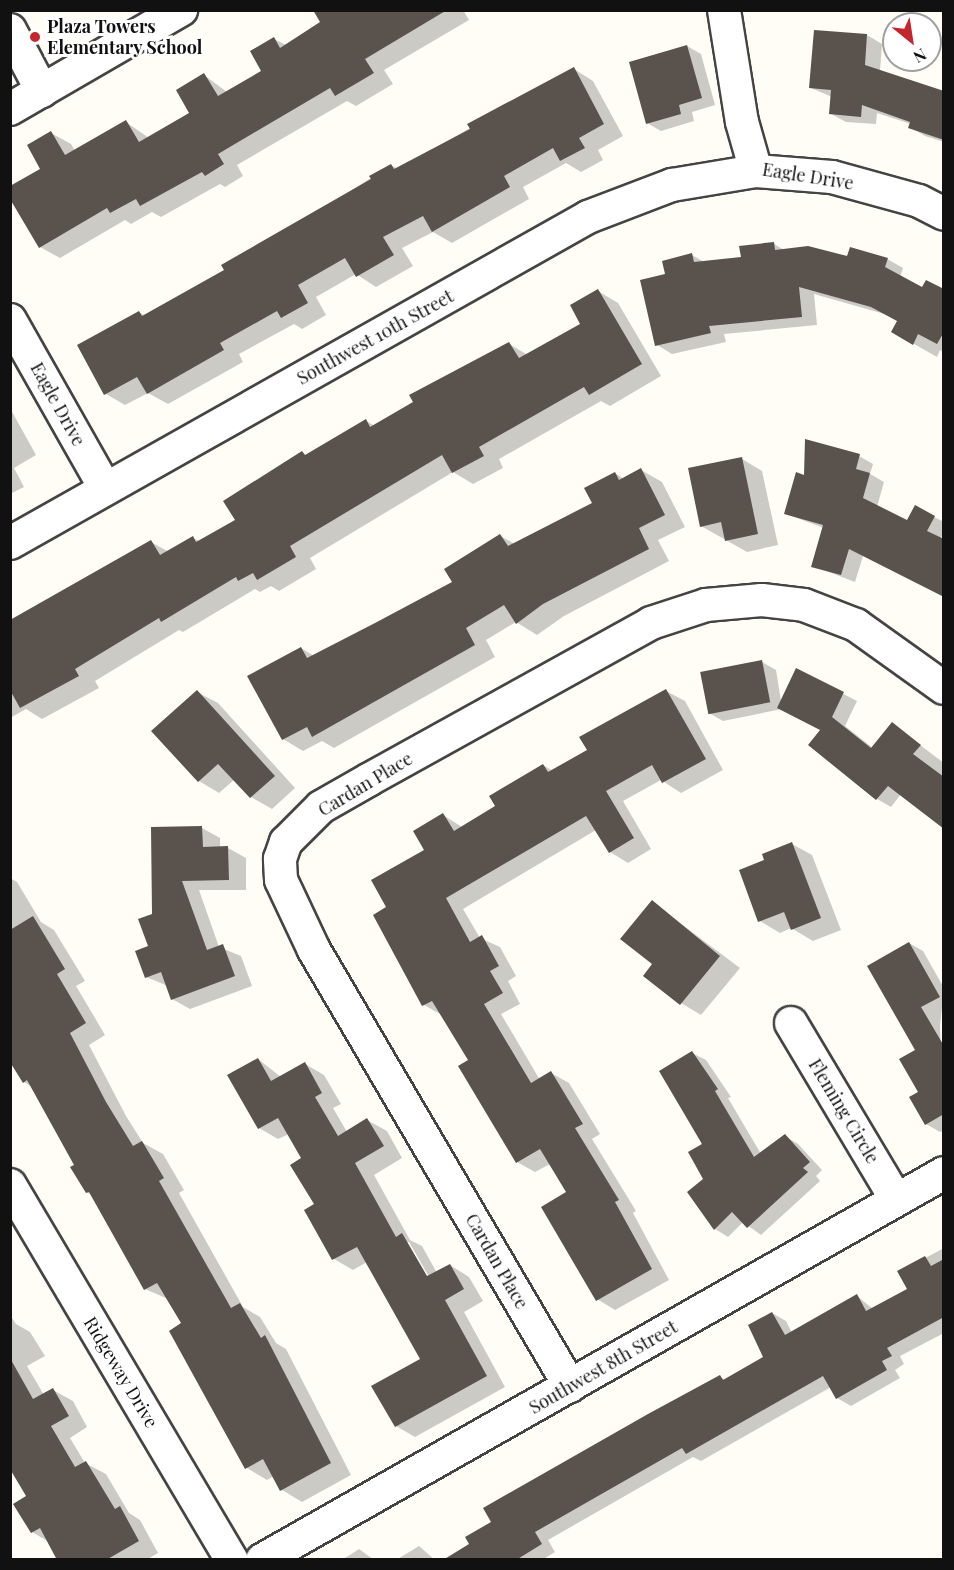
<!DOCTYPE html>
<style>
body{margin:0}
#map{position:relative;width:954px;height:1570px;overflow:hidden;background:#fffdf5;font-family:"Playfair Display",serif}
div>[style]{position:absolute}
.shadow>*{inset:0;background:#0003}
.building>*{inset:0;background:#5a524d;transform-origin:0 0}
.roads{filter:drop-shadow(2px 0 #444) drop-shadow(-2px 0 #444) drop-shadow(0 2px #444) drop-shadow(0 -2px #444)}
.minor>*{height:32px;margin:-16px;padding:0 16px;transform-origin:16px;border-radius:16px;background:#fff}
.dots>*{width:16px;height:16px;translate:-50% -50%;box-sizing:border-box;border:3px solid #fff;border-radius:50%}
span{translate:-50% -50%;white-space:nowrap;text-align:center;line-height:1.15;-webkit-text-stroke:6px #fff;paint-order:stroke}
.poi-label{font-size:18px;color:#111;font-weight:700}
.left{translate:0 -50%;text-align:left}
.street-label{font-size:18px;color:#111}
.frame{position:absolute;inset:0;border:12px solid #111;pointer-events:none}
.north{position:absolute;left:882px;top:12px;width:60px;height:60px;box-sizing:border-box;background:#fff;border:2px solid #a0a0a0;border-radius:50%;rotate:150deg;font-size:16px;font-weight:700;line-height:24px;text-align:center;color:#111}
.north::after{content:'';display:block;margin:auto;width:21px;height:27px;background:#c4262e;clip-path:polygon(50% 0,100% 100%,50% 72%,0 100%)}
</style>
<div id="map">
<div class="shadow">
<div style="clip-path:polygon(322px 10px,463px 10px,469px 20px,384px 70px,393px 84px,356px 106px,347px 101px,237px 165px,243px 176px,225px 187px,220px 184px,161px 217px,152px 212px,131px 224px,125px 220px,60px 258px,40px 247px,42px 169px,51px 133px,71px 144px,75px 151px,126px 122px,149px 138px,191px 113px,204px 75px,227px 92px,263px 71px,274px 39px,286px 45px,322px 23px)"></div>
<div style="clip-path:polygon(815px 32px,867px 35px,882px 44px,880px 71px,944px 93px,944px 142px,925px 136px,910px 127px,911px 124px,877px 113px,876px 124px,846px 122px,831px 114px,832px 97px,811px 88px)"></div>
<div style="clip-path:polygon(687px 46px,701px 54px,715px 105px,692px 112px,694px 121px,661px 131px,647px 123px)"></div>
<div style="clip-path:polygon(574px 69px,593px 81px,623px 136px,598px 150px,603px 160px,581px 172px,566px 163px,523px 187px,529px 199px,452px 243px,433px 232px,402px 248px,413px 266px,376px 287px,356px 274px,316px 297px,326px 315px,302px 329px,294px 324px,239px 354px,243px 362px,168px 404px,148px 393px,125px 405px,106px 394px,139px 312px,145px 316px,226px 271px,391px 165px,398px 169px)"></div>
<div style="clip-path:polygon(774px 244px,786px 251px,887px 259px,903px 268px,900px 277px,923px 289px,944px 291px,944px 353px,940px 350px,937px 357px,893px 332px,899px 321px,888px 315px,814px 294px,817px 325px,724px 334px,726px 342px,672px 354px,657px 345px,667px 275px,692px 255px,706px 263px,742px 259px)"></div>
<div style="clip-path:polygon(598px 291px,618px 303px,661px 376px,610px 406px,601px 401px,499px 459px,503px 468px,473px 484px,453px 472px,310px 558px,316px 569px,279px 591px,271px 586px,260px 592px,255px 589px,183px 632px,179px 630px,95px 681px,99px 688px,42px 719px,26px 709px,10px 718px,10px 623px,151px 542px,169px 552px,193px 538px,199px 541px,237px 520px,302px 453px,307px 456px,366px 421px,375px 426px,509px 344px,528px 355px,582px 325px)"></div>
<div style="clip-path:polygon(10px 408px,36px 455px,14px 468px,24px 487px,10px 494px)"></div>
<div style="clip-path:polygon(859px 456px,873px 464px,870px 474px,884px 482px,877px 507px,907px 522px,934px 517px,944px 522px,944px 533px,940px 539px,863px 556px,855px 582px,813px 566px,824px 528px,786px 514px,806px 477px)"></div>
<div style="clip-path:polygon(742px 459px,762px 471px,778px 545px,747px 552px,701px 526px)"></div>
<div style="clip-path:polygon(641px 470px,662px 482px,685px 527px,658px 540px,669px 561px,564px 616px,537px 635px,516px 622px,486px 640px,495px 657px,334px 748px,322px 741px,303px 751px,283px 739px,301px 648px,314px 656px,454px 582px,500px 536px,515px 544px,594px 504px,615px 473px,624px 479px)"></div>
<div style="clip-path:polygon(762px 662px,776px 670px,781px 701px,797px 670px,857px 701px,845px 726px,873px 748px,892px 724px,944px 763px,944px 827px,901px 794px,891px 807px,877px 799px,810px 745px,822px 730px,782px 709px,723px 721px,709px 713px)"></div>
<div style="clip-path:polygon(666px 691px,685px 701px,723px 770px,681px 793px,661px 780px,623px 801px,651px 849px,628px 863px,610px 852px,596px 830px,463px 909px,480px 938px,500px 947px,516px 976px,508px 981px,520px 1004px,501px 1014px,540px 1080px,551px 1073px,569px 1083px,600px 1134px,592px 1139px,636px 1211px,633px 1213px,669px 1280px,615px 1310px,597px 1299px,568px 1192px,550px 1164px,535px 1172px,517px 1162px,470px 1061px,442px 1015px,424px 1005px,388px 907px,426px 851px,443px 815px,462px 827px,497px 807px,543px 765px,553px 771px,589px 751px)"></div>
<div style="clip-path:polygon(197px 692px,218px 703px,295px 788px,272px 809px,251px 797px,235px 779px,219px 793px,199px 781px)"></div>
<div style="clip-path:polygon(202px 828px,220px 838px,220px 848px,228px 848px,246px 858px,246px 890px,199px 890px,219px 947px,241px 956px,252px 986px,190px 1009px,172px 999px,168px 986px,146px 977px,153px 915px)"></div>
<div style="clip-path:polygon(792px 844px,812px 855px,841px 930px,813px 941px,791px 928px,780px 933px,760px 921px,766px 861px)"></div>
<div style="clip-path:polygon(10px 878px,17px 882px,41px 922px,54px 930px,85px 981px,76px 986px,105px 1035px,89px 1045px,126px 1116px,143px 1143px,163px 1154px,184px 1190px,179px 1193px,243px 1307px,260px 1317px,276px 1343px,286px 1349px,351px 1475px,302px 1502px,282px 1490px,274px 1476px,267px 1480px,247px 1468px,183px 1324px,168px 1299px,145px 1289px,93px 1196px,87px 1192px,76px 1165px,32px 1087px,24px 1082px,10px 1035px)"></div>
<div style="clip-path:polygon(652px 902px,740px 968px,701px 1015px,681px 1003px,654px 964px)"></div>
<div style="clip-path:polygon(909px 943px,923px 951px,944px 988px,940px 1026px,944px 1130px,940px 1132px,926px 1124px,920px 1093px)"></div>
<div style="clip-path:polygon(692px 1053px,706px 1060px,731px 1097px,728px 1098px,761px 1154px,785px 1136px,798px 1144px,822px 1170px,816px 1176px,820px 1181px,761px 1235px,743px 1222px,728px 1237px,715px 1229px,705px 1179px)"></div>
<div style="clip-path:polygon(evenodd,258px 1059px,281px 1077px,305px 1064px,324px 1075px,341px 1104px,333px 1108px,347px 1132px,367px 1120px,387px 1131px,402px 1158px,374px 1175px,410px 1240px,422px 1246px,437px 1273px,450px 1265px,469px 1277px,483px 1301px,464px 1312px,505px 1387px,415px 1437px,396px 1426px,422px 1360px,367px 1262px,353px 1270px,334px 1259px,306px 1210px,316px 1205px,303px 1159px,289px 1134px,278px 1139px,259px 1128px,258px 1059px,405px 1242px,409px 1242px,432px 1282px,429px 1284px,405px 1242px)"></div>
<div style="clip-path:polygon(944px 1248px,944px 1333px,900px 1356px,904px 1364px,895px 1370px,900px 1378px,851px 1406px,837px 1398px,831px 1387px,701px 1461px,693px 1457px,548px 1540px,555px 1552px,542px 1560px,446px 1560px,720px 1377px,726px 1380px,765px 1358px,772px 1313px,786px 1321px,792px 1333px,857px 1296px,873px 1309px,909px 1290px,899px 1272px)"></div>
<div style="clip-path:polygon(10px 1315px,16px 1324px,30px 1332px,45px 1356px,27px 1366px,44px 1395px,53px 1390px,73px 1401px,87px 1427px,70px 1438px,85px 1463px,106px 1474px,129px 1513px,140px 1520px,158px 1553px,146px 1560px,59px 1560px,49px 1542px,32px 1532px,28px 1496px,10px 1466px)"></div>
<div style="clip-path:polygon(419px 1546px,435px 1560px,396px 1560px)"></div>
<div style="clip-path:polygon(359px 1549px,374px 1560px,342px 1560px)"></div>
</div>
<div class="building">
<div style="clip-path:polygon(313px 10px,447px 10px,365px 59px,374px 73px,335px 96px,330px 88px,218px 154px,224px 164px,205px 176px,202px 172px,140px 206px,136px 199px,110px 213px,107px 208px,39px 248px,10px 199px,10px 186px,40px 169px,27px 145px,51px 131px,65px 155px,126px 120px,139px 142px,189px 113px,176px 90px,204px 73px,218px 96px,261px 71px,250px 51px,274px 37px,280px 48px,320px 22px)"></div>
<div style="clip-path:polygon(814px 30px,867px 34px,865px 65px,944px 91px,944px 140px,908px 128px,910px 122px,862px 105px,861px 117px,829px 114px,831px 90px,809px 88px)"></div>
<div style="clip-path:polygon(687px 45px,702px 98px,679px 105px,681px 114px,646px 124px,629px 62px)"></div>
<div style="clip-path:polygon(574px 67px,604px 124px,579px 138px,585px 148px,560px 161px,553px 148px,504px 176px,510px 187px,432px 232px,423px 216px,383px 237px,394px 255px,356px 277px,345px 258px,298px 285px,308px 303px,281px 318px,277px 311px,220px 343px,224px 350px,147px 394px,137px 377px,104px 395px,77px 345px,139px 311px,142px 316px,224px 270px,221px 265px,371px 179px,369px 176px,391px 164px,394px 169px,470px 129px,467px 124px)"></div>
<div style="clip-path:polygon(774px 242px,775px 250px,808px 246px,847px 256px,850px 247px,888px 258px,885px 267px,922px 287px,926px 280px,944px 289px,944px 332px,937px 344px,918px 334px,913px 345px,891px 332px,897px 321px,871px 307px,799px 287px,802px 317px,709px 326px,711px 333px,655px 346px,640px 280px,665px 274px,662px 261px,692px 253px,694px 262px,741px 257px,739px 246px)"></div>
<div style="clip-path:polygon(598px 289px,642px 364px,589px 395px,584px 387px,479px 447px,484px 456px,452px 473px,442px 455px,290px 546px,296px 557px,257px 580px,253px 573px,238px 581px,236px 577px,161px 622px,159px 618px,75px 669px,79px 676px,20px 708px,10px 690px,10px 620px,151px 540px,160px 555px,193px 536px,196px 542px,235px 520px,223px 501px,302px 451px,305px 455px,366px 419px,370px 427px,413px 402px,409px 395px,509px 342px,519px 358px,580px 324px,570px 305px)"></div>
<div style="clip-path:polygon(805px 439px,860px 454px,856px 469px,870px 473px,863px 498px,907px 520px,915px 505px,935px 516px,927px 531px,944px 539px,944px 597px,849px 549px,841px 575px,811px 567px,823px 525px,784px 514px,796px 472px,804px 475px)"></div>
<div style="clip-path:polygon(742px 457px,758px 534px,725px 541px,721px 522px,700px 527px,688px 468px)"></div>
<div style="clip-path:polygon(641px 468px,665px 515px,639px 528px,649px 549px,543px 604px,516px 624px,504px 605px,466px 628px,475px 645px,312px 737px,307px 727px,282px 740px,247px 676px,301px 647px,307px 658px,375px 623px,452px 582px,444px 569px,500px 534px,508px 546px,592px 503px,584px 488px,615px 472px,619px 480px)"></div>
<div style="left:762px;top:660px;width:43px;height:63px;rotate:79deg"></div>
<div style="clip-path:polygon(796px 668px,844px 692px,832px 717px,871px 748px,892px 722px,921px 745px,913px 754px,944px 777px,944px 829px,888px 786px,876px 800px,808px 745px,820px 730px,777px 708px)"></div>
<div style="clip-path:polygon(666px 689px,706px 759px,662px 783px,652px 765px,606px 791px,634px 838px,609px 853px,586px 816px,446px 898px,470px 942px,482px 935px,499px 966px,490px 971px,503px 993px,484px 1004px,531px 1083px,551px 1071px,583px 1124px,575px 1128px,619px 1200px,615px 1202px,652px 1269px,596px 1301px,541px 1207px,566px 1192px,540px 1149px,516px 1163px,458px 1066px,468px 1060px,432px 1001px,422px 1006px,373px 915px,386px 907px,371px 880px,424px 850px,413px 831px,443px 813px,454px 831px,495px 806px,489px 796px,543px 764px,548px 772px,587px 750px,579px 737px)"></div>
<div style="clip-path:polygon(197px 690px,275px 776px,250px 798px,218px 764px,198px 782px,151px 731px)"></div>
<div style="clip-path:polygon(202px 826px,203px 847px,228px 846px,229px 880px,182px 881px,207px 950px,223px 944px,235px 976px,171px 1000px,161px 972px,145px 978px,135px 951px,148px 946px,138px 919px,152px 914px,151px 827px)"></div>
<div style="clip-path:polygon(792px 842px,821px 918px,791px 930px,784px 912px,758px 922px,739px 870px,764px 860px,762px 854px)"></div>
<div style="clip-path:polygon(652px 900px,720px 956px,680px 1005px,643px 976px,652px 964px,620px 939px)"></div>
<div style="clip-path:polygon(33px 916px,65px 969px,57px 974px,86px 1023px,70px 1033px,106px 1102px,133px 1146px,142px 1141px,164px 1178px,159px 1181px,231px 1308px,240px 1303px,261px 1338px,265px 1335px,331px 1463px,280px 1491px,263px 1459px,245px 1469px,169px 1331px,181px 1323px,157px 1283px,144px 1290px,89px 1192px,86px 1193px,70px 1167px,74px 1165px,27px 1080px,23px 1083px,10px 1062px,10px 930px)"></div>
<div style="clip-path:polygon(909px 942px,940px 997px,921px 1007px,944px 1046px,944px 1114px,925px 1125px,909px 1097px,918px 1092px,899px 1059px,915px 1050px,867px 966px)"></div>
<div style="clip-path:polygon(692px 1051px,718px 1089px,715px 1091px,754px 1157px,785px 1134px,810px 1162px,803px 1168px,808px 1172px,747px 1228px,732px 1212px,714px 1230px,687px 1192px,703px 1179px,688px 1152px,702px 1144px,659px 1071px)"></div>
<div style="clip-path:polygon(258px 1058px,271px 1081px,305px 1062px,322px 1093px,315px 1097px,338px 1136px,367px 1118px,384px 1146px,355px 1163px,396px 1237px,402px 1233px,427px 1276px,450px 1264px,464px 1289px,445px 1300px,487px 1376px,395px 1427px,371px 1386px,420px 1359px,357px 1247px,332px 1260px,304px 1210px,314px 1204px,290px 1165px,301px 1158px,278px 1118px,258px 1129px,227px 1075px)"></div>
<div style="clip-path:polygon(925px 1256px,931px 1266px,944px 1259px,944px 1317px,887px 1348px,892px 1356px,882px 1361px,887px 1370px,836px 1399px,823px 1376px,686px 1454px,682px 1448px,535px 1532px,542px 1544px,516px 1560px,443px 1560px,469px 1544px,465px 1537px,491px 1522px,483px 1508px,648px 1414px,720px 1375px,723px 1380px,763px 1357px,748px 1325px,772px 1312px,785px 1335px,857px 1294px,866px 1311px,907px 1289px,897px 1271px)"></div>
<div style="clip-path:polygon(10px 1358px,33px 1399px,53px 1388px,69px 1416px,51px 1426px,75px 1467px,86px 1461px,115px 1509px,120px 1506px,139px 1541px,106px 1560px,57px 1560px,40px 1528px,31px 1533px,13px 1504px,26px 1496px,10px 1469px)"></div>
</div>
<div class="roads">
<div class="minor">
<div style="left:724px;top:10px;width:113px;rotate:80.9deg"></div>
<div style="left:742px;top:122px;width:51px;rotate:74.1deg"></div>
<div style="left:756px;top:171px;width:76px;rotate:4.5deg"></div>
<div style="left:832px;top:177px;width:90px;rotate:15.4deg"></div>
<div style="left:919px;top:201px;width:28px;rotate:27deg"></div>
<div style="left:10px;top:30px;width:69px;rotate:62.3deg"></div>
<div style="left:10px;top:109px;width:198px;rotate:-30.1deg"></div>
<div style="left:10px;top:320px;width:193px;rotate:60.5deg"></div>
<div style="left:10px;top:543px;width:664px;rotate:-29.42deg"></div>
<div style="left:588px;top:217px;width:90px;rotate:-20.9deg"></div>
<div style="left:672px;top:185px;width:85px;rotate:-9.5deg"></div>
<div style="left:791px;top:1023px;width:205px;rotate:59.2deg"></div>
<div style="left:10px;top:1185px;width:436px;rotate:59.4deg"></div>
<div style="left:570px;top:1386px;width:506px;rotate:-120.42deg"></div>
<div style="left:314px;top:950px;width:77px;rotate:-115.2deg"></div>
<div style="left:281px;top:880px;width:21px;rotate:-93deg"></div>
<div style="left:280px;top:859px;width:18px;rotate:-71deg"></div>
<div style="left:286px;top:842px;width:49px;rotate:-45deg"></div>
<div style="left:321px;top:807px;width:56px;rotate:-29.7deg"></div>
<div style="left:370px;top:779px;width:321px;rotate:-29deg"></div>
<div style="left:651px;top:623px;width:58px;rotate:-18.1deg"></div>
<div style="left:706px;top:605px;width:56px;rotate:-5.1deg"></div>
<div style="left:762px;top:600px;width:42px;rotate:6.8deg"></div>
<div style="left:804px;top:605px;width:56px;rotate:21deg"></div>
<div style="left:856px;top:625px;width:108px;rotate:35.6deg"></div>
<div style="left:262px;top:1560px;width:784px;rotate:-29.57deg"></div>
</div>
</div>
<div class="dots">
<div style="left:35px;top:37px;background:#c4262e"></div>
</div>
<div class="poi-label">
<span class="left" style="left:47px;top:37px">Plaza Towers<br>Elementary School</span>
</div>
<div class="street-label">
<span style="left:808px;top:176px;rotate:9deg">Eagle Drive</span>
<span style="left:375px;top:337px;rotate:-29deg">Southwest 10th Street</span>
<span style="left:58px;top:404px;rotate:61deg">Eagle Drive</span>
<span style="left:365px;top:784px;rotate:-31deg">Cardan Place</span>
<span style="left:844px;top:1111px;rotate:59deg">Fleming Circle</span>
<span style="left:497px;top:1261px;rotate:60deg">Cardan Place</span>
<span style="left:603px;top:1367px;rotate:-30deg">Southwest 8th Street</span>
<span style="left:121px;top:1372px;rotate:59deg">Ridgeway Drive</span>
</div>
<div class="frame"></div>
<div class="north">N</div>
</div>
